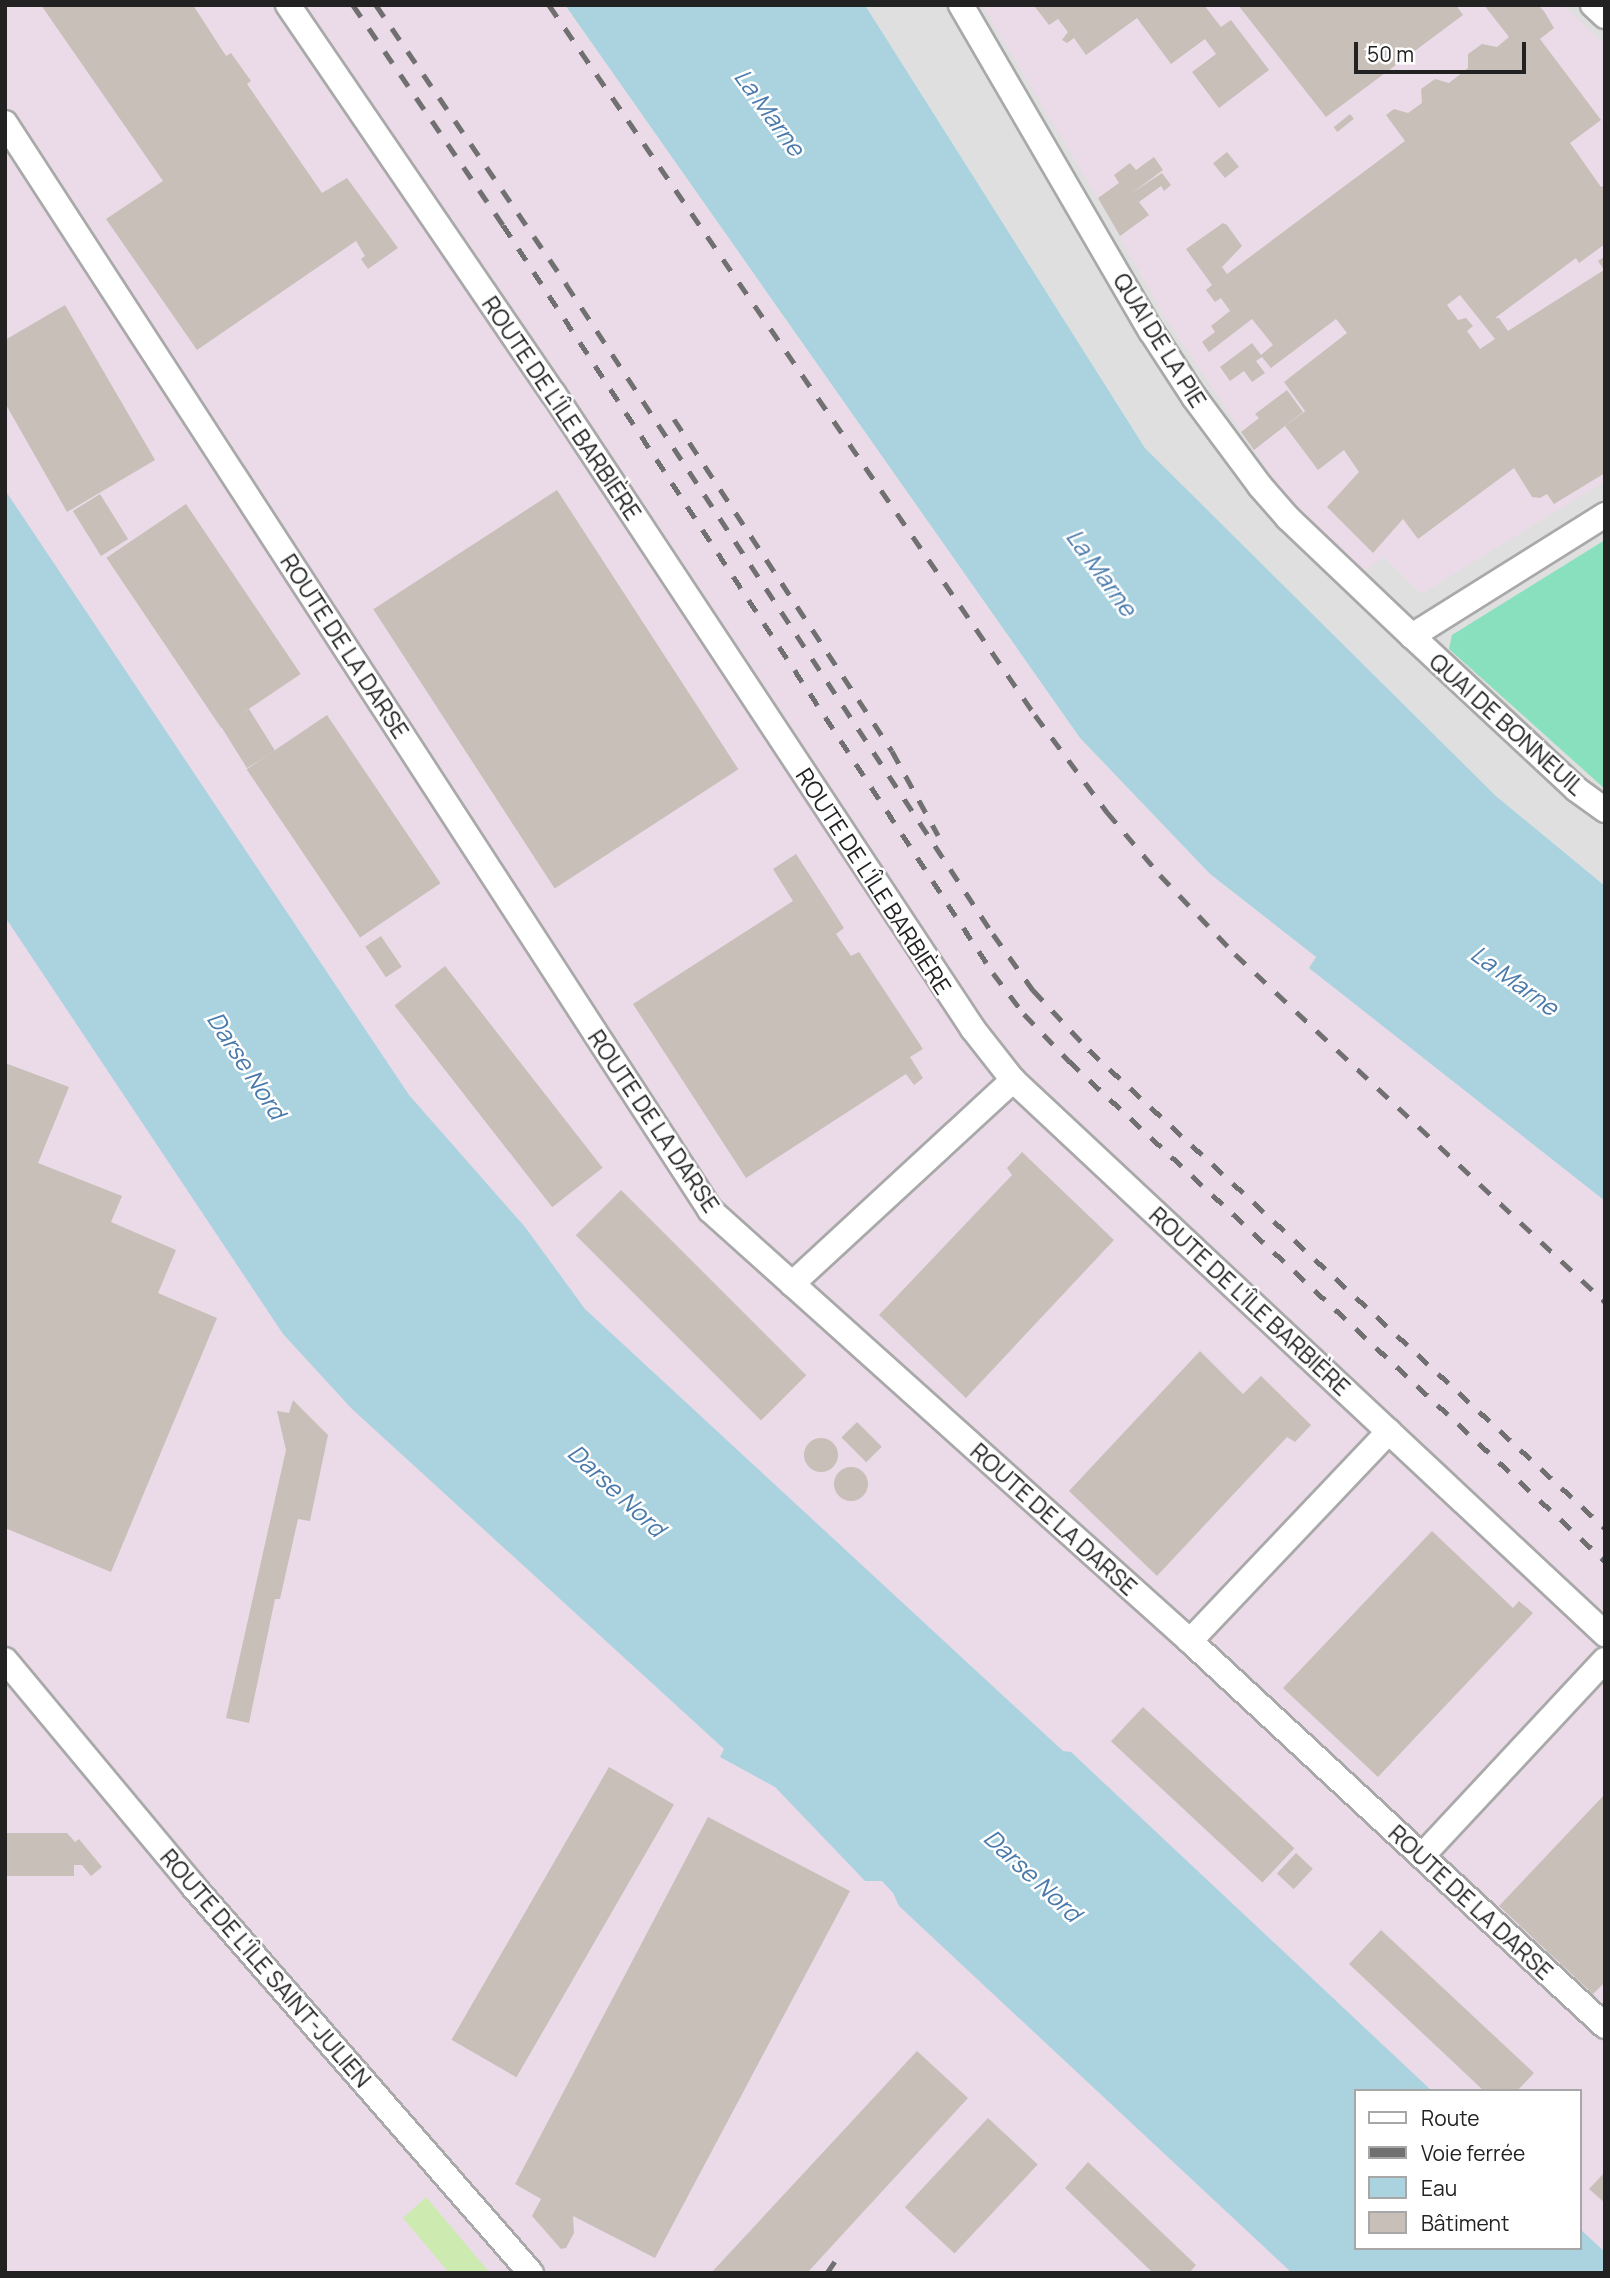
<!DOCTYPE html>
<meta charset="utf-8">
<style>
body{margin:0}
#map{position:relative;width:1610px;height:2278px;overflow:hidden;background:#f2efe9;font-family:Manrope,sans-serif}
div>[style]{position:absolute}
.residential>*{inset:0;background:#e0dfdf}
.industrial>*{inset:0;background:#ebdbe8}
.grass>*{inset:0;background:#cdebb0}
.pitch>*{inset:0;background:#88e0be}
.water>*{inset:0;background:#aad3df}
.building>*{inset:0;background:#c7bfb8;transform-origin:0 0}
.round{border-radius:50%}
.roads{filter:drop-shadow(2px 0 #a9a9a9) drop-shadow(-2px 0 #a9a9a9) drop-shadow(0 2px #a9a9a9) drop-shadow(0 -2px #a9a9a9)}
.minor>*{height:24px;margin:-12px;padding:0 12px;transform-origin:12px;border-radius:12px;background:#fff}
.rail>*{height:5px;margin-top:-2.5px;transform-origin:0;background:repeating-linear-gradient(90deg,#707070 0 14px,transparent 0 28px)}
span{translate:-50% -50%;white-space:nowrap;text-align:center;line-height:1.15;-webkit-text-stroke:5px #fff;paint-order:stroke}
.street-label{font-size:23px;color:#222}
.water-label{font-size:24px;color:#4a7aab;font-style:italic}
.frame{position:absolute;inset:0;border:7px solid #222;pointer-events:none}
.legend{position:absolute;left:1354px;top:2089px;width:228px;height:161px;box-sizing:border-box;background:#fff;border:2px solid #a7a7a7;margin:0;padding:9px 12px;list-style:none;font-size:21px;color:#222}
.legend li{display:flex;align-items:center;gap:14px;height:35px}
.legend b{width:35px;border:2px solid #a7a7a7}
.scale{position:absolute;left:1354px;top:42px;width:172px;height:32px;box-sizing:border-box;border:4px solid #222;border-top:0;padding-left:9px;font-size:21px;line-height:24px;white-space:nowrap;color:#222;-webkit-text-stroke:5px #fff;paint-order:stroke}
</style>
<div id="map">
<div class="residential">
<div style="clip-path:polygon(865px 5px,1605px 5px,1605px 886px,1496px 796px,1145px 448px)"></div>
</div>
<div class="industrial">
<div style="clip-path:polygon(evenodd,5px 5px,565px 5px,1080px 738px,1210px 874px,1316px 957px,1310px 968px,1605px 1201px,1605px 2273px,5px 2273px,5px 5px,1356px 2091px,1580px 2091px,1580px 2248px,1356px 2248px,1356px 2091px)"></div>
<div style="clip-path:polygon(982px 5px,1563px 5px,1605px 45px,1605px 481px,1421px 594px,1384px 557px,1364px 571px,1284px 495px,1166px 319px,1106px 212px)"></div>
</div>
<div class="grass">
<div style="clip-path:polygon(426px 2197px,490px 2273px,449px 2273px,403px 2218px)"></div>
</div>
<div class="pitch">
<div style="clip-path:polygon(1605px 540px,1605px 789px,1449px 649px,1452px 635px)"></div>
</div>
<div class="water">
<div style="clip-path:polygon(565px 5px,865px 5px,1145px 448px,1496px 796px,1605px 886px,1605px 1201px,1309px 968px,1316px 957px,1210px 874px,1080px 738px)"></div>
<div style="clip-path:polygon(5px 490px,409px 1095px,525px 1227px,585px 1309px,1063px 1751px,1071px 1752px,1432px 2091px,1356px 2091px,1356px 2248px,1580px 2248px,1580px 2229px,1605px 2252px,1605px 2273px,1292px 2273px,899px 1906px,893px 1893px,882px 1881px,865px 1881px,775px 1787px,720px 1757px,724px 1749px,352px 1409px,283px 1334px,5px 917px)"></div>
</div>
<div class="building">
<div style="clip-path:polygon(41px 5px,193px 5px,226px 56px,231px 53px,251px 81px,247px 84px,322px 193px,347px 178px,398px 248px,368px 269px,361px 259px,365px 256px,356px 241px,197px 350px,106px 219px,163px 181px)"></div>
<div style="clip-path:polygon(1038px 5px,1204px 5px,1221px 27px,1231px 20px,1269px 70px,1219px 108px,1192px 72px,1216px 54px,1205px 39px,1171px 64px,1137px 18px,1086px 55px,1074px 38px,1067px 43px,1062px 40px,1068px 32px,1058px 19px,1049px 25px,1035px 7px)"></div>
<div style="clip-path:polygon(1238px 5px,1456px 5px,1463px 15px,1326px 117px)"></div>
<div style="clip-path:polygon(evenodd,1484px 5px,1538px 5px,1544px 11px,1554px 28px,1540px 39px,1601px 120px,1570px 143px,1601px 187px,1605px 185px,1605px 244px,1579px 263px,1576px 258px,1495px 318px,1499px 318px,1508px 331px,1604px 270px,1598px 261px,1605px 256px,1605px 473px,1554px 504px,1547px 494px,1540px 498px,1532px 497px,1514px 468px,1418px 539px,1403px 519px,1373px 553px,1327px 507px,1359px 472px,1344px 450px,1318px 470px,1285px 426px,1308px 409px,1305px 411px,1284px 382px,1347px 333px,1336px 319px,1271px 368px,1262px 357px,1256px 361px,1265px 373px,1252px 382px,1244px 371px,1230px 381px,1220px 367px,1252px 343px,1261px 355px,1273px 345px,1252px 319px,1209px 352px,1202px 342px,1215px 332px,1211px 326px,1230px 311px,1221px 298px,1215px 302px,1206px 290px,1212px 285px,1186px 249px,1223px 223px,1227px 225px,1242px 246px,1222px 267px,1227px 274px,1405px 141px,1386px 115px,1394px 109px,1408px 113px,1422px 103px,1421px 89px,1435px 79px,1449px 83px,1468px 68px,1468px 54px,1482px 44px,1497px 47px,1509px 37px,1484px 5px,1460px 295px,1495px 339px,1480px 349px,1467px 331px,1473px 326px,1466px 318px,1458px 320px,1447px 305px,1460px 295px)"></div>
<div style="left:1350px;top:114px;width:6px;height:21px;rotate:51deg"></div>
<div style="left:1227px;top:152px;width:19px;height:18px;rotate:51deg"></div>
<div style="clip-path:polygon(1154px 157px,1163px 170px,1132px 193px,1162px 173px,1171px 185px,1164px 191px,1161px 186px,1139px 202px,1149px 215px,1120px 236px,1098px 198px,1119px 183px,1114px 175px,1130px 163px,1136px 170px)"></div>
<div style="clip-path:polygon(65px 305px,155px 460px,67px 512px,5px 403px,5px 340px)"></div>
<div style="clip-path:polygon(1287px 390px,1303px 412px,1254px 450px,1241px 432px,1259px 418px,1255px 414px)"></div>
<div style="left:557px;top:490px;width:333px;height:219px;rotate:57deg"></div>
<div style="left:100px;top:494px;width:53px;height:32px;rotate:58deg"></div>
<div style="left:186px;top:504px;width:205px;height:96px;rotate:56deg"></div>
<div style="left:249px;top:709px;width:49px;height:33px;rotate:58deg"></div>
<div style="left:327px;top:715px;width:203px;height:97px;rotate:56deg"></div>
<div style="clip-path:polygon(796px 854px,844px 928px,836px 934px,851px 956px,859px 952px,923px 1049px,910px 1057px,923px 1078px,914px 1085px,906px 1074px,746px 1178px,633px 1004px,793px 901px,773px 869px)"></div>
<div style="left:381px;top:936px;width:37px;height:19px;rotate:56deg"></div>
<div style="left:445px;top:966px;width:256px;height:64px;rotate:52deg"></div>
<div style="clip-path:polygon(5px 1063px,69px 1087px,38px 1163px,122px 1196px,111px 1222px,176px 1250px,158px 1293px,217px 1318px,111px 1572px,5px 1528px)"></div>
<div style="clip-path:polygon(1022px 1152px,1114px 1240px,966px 1398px,879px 1315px,1012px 1175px,1007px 1168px)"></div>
<div style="left:621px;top:1190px;width:262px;height:64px;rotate:45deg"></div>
<div style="clip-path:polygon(1200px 1351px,1243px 1394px,1261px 1376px,1311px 1425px,1295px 1442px,1287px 1437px,1157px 1576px,1069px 1491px)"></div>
<div style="clip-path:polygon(293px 1400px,328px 1435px,310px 1521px,298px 1519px,280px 1599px,275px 1599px,249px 1723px,226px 1718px,286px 1450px,277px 1411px,289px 1413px)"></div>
<div style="left:857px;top:1422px;width:35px;height:22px;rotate:45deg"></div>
<div class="round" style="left:804px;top:1438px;width:34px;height:34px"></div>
<div class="round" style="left:834px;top:1467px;width:34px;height:34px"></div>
<div style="clip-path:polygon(1432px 1531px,1513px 1608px,1519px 1601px,1533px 1613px,1378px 1777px,1283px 1688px)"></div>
<div style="left:1143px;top:1707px;width:207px;height:47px;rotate:43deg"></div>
<div style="left:609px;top:1767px;width:75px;height:315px;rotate:30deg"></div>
<div style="clip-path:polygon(1605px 1794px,1605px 1982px,1593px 1994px,1499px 1906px)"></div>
<div style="clip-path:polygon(708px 1817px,850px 1891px,655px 2258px,573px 2216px,574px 2233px,566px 2248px,561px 2249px,532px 2216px,541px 2199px,515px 2184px)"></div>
<div style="clip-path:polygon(5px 1833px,67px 1833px,75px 1842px,79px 1839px,102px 1867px,91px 1876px,82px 1865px,74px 1865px,74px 1876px,5px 1876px)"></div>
<div style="left:1296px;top:1853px;width:23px;height:28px;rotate:43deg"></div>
<div style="clip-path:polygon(1381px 1930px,1534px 2073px,1517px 2091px,1484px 2091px,1349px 1964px)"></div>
<div style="clip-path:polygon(917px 2051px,968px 2098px,807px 2273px,711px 2273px)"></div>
<div style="left:988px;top:2118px;width:68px;height:122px;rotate:43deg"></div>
<div style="clip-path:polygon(1088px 2162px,1196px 2265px,1189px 2273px,1153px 2273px,1065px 2188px)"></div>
<div style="clip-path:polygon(1605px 2172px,1605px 2203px,1589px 2189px)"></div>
</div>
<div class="roads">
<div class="minor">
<div style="left:288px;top:5px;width:470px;rotate:55.7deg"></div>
<div style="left:553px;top:393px;width:762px;rotate:56.56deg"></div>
<div style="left:973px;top:1029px;width:65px;rotate:51.9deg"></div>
<div style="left:1013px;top:1080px;width:811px;rotate:43.1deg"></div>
<div style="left:961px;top:5px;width:377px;rotate:59.8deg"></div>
<div style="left:1151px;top:331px;width:79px;rotate:56.9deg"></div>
<div style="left:1194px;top:397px;width:111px;rotate:53.4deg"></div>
<div style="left:1260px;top:486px;width:43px;rotate:48.8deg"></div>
<div style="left:1288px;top:518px;width:171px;rotate:43.6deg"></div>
<div style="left:1412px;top:636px;width:224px;rotate:43deg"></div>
<div style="left:1576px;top:789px;width:36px;rotate:36deg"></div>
<div style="left:1593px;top:5px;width:16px;rotate:43deg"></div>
<div style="left:5px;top:123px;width:1296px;rotate:57.03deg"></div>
<div style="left:710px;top:1210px;width:645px;rotate:41.92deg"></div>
<div style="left:1190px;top:1641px;width:566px;rotate:42.85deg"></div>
<div style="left:1412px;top:636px;width:228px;rotate:-32.1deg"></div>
<div style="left:792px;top:1284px;width:301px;rotate:-42.7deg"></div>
<div style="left:1190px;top:1641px;width:289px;rotate:-46.5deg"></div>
<div style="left:5px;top:1660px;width:294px;rotate:50.2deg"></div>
<div style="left:193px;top:1886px;width:514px;rotate:48.87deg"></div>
<div style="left:1422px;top:1856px;width:268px;rotate:-47deg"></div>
</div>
</div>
<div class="rail">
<div style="left:353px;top:5px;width:266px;rotate:55.7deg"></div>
<div style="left:503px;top:225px;width:894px;rotate:56.77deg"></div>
<div style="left:993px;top:973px;width:51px;rotate:52.9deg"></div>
<div style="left:1024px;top:1014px;width:65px;rotate:46.2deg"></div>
<div style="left:1069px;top:1061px;width:733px;rotate:43.01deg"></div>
<div style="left:376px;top:5px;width:338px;rotate:55.7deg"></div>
<div style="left:566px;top:284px;width:778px;rotate:56.7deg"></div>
<div style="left:993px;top:934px;width:69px;rotate:54.5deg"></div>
<div style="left:1033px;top:990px;width:82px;rotate:47deg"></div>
<div style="left:1089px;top:1050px;width:703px;rotate:42.81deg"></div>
<div style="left:549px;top:5px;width:860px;rotate:55.61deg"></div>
<div style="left:1035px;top:715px;width:121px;rotate:53.4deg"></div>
<div style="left:1107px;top:812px;width:82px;rotate:49.9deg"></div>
<div style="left:1160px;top:875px;width:109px;rotate:46.5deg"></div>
<div style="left:1235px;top:954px;width:508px;rotate:43.24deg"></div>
<div style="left:674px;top:419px;width:397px;rotate:56.7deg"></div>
<div style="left:892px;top:751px;width:96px;rotate:61.3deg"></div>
<div style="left:827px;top:2273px;width:14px;rotate:-56deg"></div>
</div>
<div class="street-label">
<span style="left:1160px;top:340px;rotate:58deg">QUAI DE LA PIE</span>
<span style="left:562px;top:408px;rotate:56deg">ROUTE DE L'ÎLE BARBIÈRE</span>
<span style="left:345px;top:646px;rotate:57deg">ROUTE DE LA DARSE</span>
<span style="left:1507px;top:724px;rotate:42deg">QUAI DE BONNEUIL</span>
<span style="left:874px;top:881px;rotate:57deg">ROUTE DE L'ÎLE BARBIÈRE</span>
<span style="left:654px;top:1121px;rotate:56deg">ROUTE DE LA DARSE</span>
<span style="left:1250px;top:1301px;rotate:43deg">ROUTE DE L'ÎLE BARBIÈRE</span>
<span style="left:1054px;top:1519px;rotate:42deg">ROUTE DE LA DARSE</span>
<span style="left:1471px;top:1902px;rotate:43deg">ROUTE DE LA DARSE</span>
<span style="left:266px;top:1968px;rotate:49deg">ROUTE DE L'ÎLE SAINT-JULIEN</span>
</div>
<div class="water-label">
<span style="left:770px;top:112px;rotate:54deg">La Marne</span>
<span style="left:1102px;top:572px;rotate:54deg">La Marne</span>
<span style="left:1515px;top:980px;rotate:36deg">La Marne</span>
<span style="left:247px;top:1065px;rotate:57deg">Darse Nord</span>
<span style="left:617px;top:1490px;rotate:43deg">Darse Nord</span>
<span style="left:1033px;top:1875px;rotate:43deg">Darse Nord</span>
</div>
<div class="frame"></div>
<ul class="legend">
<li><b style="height:9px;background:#fff"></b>Route</li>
<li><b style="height:9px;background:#707070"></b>Voie ferrée</li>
<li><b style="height:19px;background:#aad3df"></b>Eau</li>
<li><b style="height:19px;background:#c7bfb8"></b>Bâtiment</li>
</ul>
<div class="scale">50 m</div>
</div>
